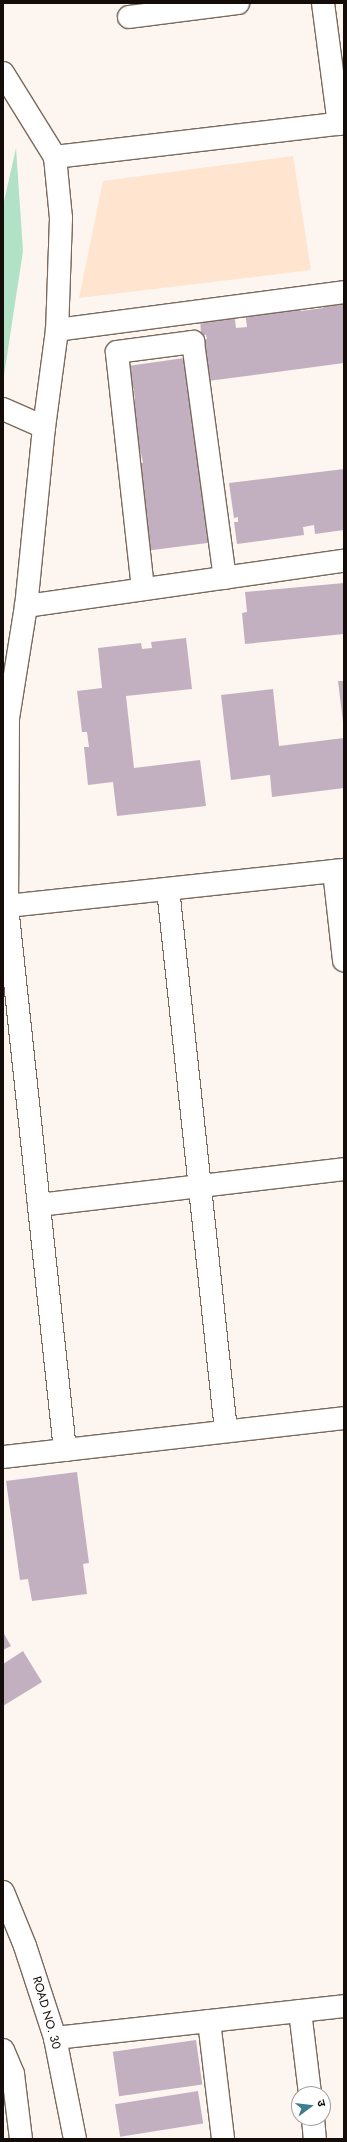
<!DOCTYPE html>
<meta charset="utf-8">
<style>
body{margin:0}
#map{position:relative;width:347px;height:2142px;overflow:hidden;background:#fdf5ef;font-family:Jost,"Noto Sans Devanagari",sans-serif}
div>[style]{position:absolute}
.built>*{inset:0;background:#ffe4d0}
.green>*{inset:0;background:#b1e2c8}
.building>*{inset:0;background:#c2b0c1;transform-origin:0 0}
.roads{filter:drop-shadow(1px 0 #7b695c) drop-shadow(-1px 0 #7b695c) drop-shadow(0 1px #7b695c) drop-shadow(0 -1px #7b695c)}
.minor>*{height:22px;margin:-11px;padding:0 11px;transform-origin:11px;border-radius:11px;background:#fff}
span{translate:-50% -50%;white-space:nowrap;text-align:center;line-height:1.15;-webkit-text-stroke:4px #fff;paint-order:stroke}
.street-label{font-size:12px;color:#130c08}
.frame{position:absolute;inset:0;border:4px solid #130c08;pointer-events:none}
.north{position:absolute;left:291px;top:2086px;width:40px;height:40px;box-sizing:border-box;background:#fff;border:1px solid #a19e9c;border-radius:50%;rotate:75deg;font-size:11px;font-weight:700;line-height:16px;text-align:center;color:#130c08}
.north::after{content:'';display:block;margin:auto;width:14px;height:18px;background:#3e7c91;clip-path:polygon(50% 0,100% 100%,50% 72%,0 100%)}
</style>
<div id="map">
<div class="built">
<div style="clip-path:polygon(293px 156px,311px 270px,79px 298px,103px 181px)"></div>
</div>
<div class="green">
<div style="clip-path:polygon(16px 148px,23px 251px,3px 382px,3px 206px)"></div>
</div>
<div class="building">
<div style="clip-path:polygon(344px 298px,344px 363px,208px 381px,202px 340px,207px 339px,206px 335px,201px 335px,200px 316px,234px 312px,236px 328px,247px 327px,245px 311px,300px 303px,301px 311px,323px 308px,322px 301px)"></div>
<div style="clip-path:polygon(191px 357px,215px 542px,145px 551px,141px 524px,148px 523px,147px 515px,140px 516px,133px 464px,143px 463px,141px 453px,132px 454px,125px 406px,135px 405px,134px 389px,123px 391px,121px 367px)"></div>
<div style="clip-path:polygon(344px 469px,344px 530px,315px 534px,314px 525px,303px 527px,304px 535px,237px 544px,234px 522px,238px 522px,238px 517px,234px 518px,229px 483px)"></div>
<div style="clip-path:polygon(344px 583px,344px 634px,245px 644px,242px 613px,247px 612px,245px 592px)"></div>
<div style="clip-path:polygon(186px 638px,192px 689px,126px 696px,134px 768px,200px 760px,206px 806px,117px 816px,113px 782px,88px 785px,84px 747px,89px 747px,87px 732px,82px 732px,77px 691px,102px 688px,98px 648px,141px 643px,142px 649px,152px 648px,151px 642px)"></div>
<div style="clip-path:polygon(338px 681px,344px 681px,344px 722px,343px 722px)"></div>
<div style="clip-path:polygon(273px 689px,279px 746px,344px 738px,344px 788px,272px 797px,270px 775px,231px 780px,221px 695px)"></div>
<div style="clip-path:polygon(77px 1472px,89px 1563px,83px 1564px,87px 1594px,32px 1601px,28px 1579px,20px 1580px,6px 1481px)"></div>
<div style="clip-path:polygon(3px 1632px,11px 1646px,3px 1650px)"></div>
<div style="clip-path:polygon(23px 1651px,42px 1682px,3px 1706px,3px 1664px)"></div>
<div style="left:196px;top:2040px;width:45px;height:84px;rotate:82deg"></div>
<div style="left:198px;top:2091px;width:33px;height:84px;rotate:81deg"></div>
</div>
<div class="roads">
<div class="minor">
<div style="left:323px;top:3px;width:122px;rotate:82.5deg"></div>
<div style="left:129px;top:17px;width:110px;rotate:-7.3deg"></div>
<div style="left:3px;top:73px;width:99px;rotate:58.2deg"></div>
<div style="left:55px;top:157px;width:61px;rotate:84.4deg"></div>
<div style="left:61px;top:218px;width:112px;rotate:92deg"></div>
<div style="left:57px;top:330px;width:98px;rotate:97.6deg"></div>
<div style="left:44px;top:427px;width:180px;rotate:95.7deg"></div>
<div style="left:26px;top:606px;width:113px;rotate:99.1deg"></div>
<div style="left:8px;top:718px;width:188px;rotate:90.3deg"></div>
<div style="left:7px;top:906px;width:4px;rotate:153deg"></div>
<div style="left:55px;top:157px;width:291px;rotate:-6.7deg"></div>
<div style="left:57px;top:330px;width:290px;rotate:-7.5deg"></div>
<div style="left:3px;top:409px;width:45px;rotate:23.7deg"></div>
<div style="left:143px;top:589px;width:238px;rotate:-96.3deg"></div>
<div style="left:117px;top:352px;width:77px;rotate:-7.5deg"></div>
<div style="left:193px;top:342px;width:238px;rotate:82.3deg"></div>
<div style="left:26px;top:606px;width:321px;rotate:-8.1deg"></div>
<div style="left:334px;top:871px;width:90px;rotate:83.6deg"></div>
<div style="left:168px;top:889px;width:545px;rotate:83.89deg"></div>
<div style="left:39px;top:1205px;width:307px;rotate:-6.7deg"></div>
<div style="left:65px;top:1450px;width:547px;rotate:-96.09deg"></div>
<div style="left:7px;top:906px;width:339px;rotate:-6.1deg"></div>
<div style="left:3px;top:1457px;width:343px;rotate:-6.5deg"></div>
<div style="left:3px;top:1892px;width:58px;rotate:67.8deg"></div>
<div style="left:25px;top:1946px;width:97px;rotate:71.9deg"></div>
<div style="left:55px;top:2038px;width:103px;rotate:78.8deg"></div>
<div style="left:300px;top:2011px;width:84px;rotate:83.1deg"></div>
<div style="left:209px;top:2021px;width:119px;rotate:83.2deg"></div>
<div style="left:55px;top:2038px;width:291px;rotate:-6.3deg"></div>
<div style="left:3px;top:2050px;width:26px;rotate:67deg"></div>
<div style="left:13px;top:2074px;width:65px;rotate:83deg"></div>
<div style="left:313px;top:2118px;width:21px;rotate:85deg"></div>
</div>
</div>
<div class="street-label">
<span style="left:46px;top:2013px;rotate:74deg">ROAD NO. 30</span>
</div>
<div class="frame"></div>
<div class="north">उ</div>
</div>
